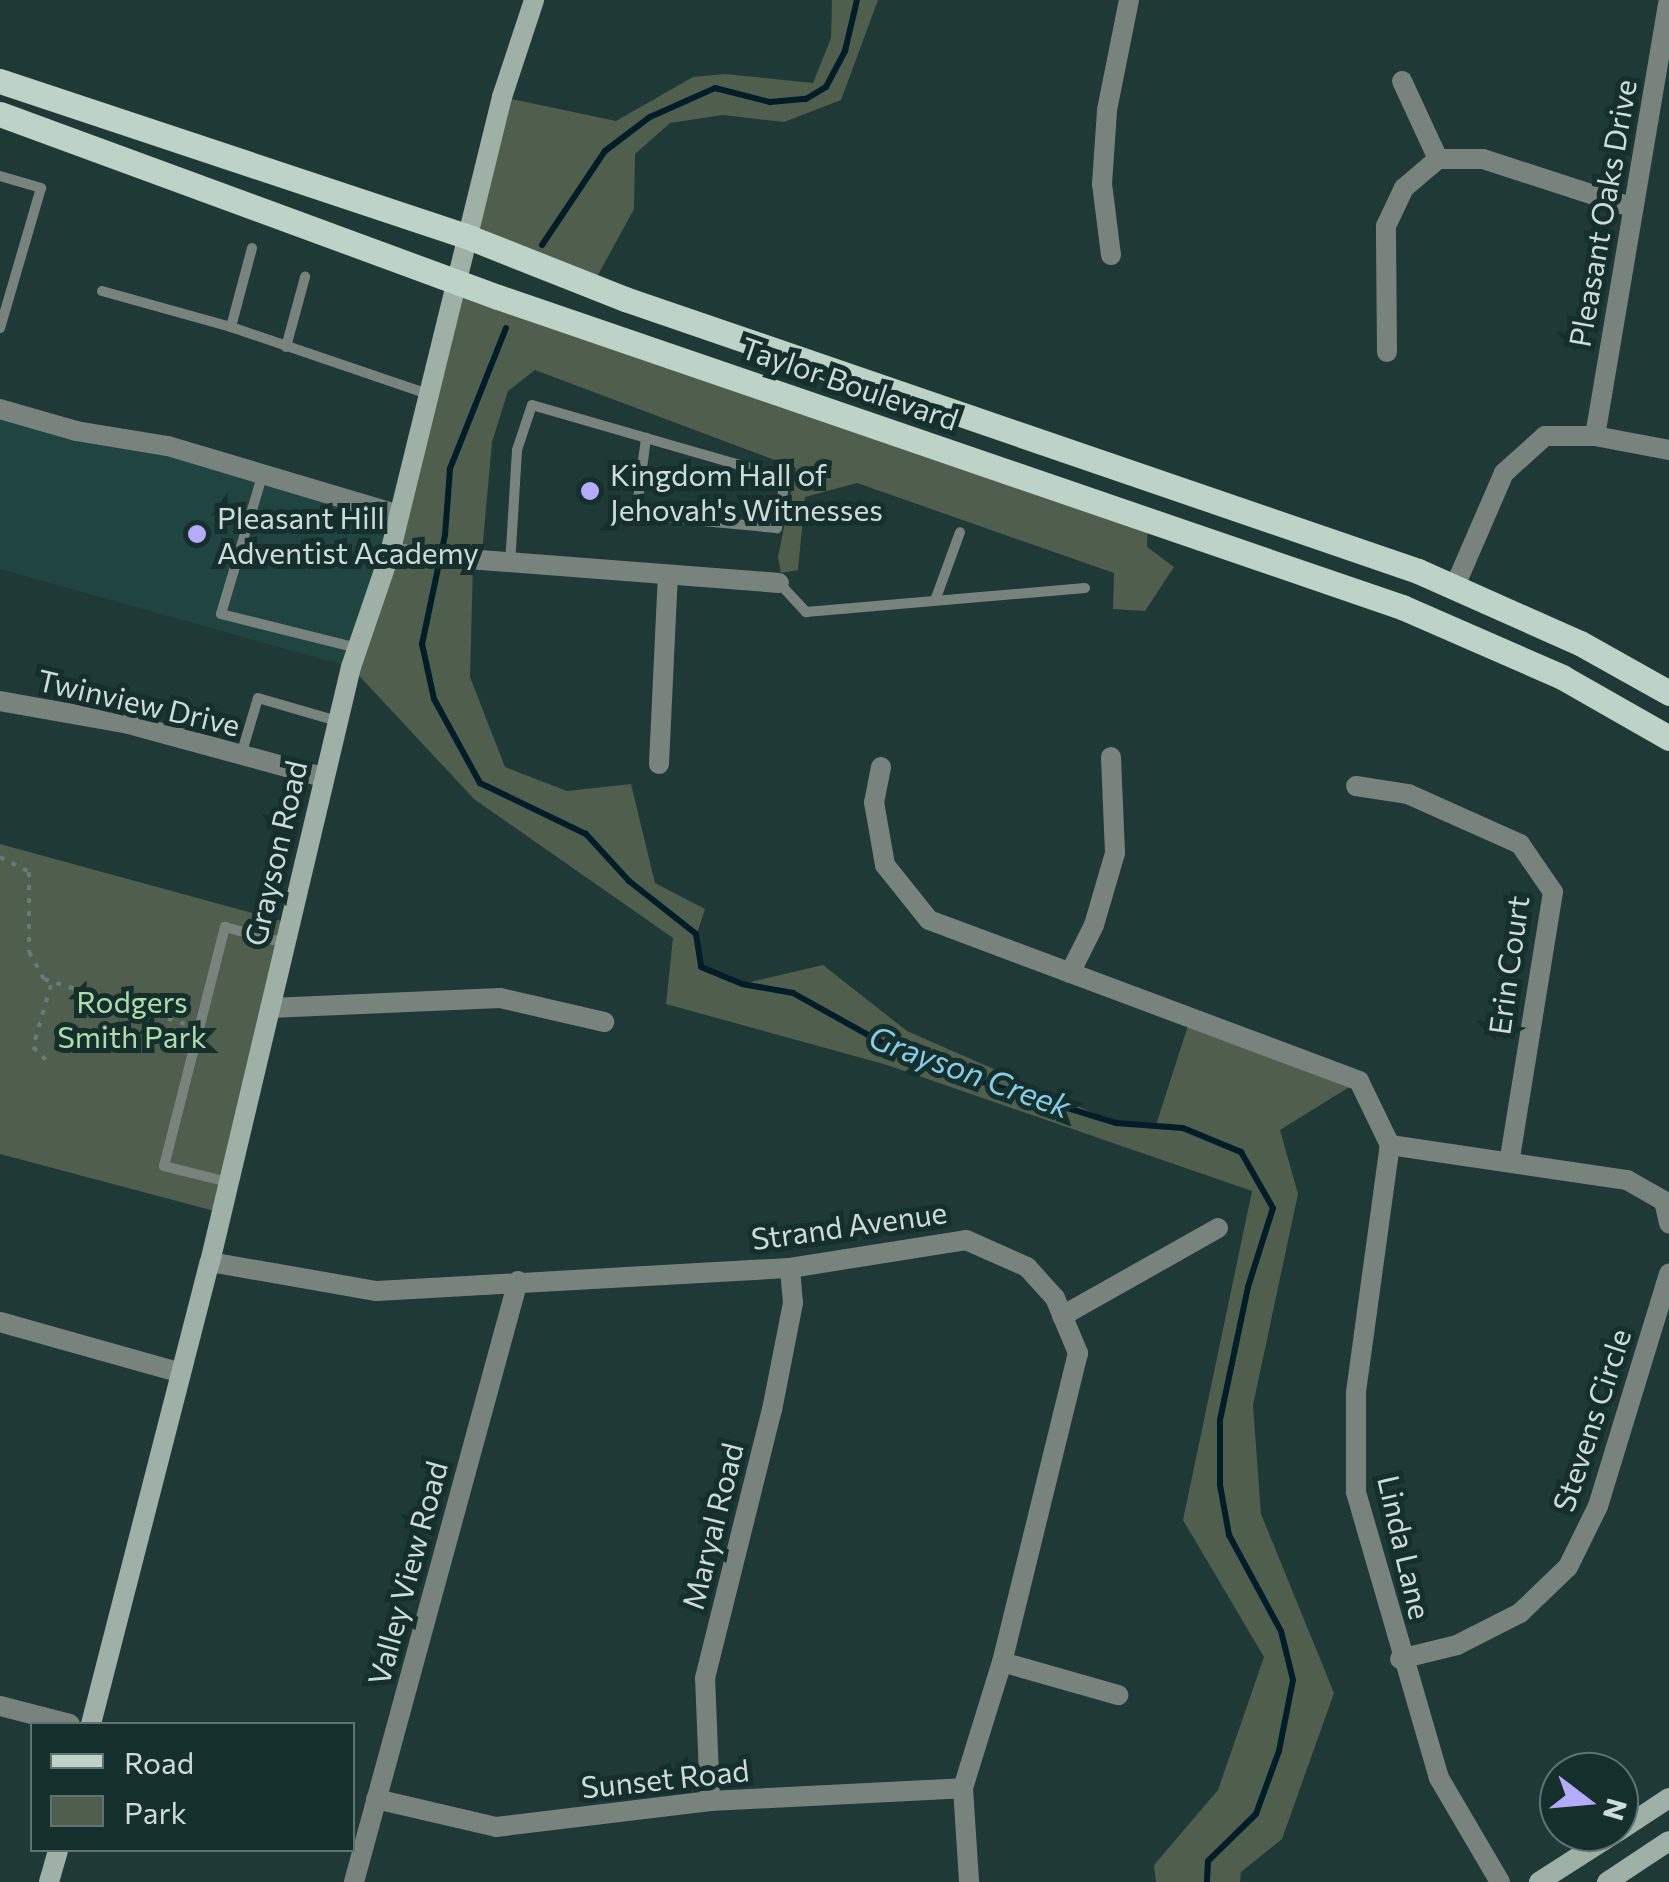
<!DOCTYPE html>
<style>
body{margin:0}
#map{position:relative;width:1669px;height:1882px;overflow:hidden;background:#1f3936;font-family:Commissioner,sans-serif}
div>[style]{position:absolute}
.built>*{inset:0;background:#204540}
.green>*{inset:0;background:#4f5e4d}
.stream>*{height:6px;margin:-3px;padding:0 3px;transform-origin:3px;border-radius:3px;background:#021d28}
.path>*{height:4px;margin-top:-2px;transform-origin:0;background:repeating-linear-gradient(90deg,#677c7a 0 5px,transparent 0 13px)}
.lane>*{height:10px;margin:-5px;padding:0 5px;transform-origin:5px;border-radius:5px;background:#79837e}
.street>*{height:20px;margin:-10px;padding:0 10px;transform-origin:10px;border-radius:10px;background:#79837e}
.secondary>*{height:20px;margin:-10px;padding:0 10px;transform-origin:10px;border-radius:10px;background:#9fb0a7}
.primary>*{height:25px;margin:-12.5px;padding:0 12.5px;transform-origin:12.5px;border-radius:12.5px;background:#bdd3c7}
.dots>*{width:28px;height:28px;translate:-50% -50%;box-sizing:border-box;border:5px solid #152f2c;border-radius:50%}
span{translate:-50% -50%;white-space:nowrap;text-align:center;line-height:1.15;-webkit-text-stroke:10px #152f2c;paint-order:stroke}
.street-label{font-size:30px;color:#cddcda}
.poi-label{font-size:30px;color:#cddcda}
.left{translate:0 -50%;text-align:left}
.park-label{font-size:30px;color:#b0dbab}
.water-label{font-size:32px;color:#88cce8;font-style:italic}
.legend{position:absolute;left:30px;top:1722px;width:325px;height:130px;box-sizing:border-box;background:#152f2c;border:2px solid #5f7472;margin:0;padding:12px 18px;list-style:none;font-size:30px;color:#cddcda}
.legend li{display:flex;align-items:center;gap:20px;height:50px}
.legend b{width:50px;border:2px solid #5f7472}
.north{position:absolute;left:1539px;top:1752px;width:100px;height:100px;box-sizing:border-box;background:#152f2c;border:2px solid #5f7472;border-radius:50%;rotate:106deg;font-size:28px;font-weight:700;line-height:40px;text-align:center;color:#cddcda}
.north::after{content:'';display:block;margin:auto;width:35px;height:45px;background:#b4acf9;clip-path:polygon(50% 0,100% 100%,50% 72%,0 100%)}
</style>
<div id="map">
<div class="built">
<div style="clip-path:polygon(7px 411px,399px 515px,351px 667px,0 569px,0 417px)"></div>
</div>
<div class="green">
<div style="clip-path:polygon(832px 0,878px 0,841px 100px,784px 122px,723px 115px,670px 123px,635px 154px,634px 209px,592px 286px,471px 238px,502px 97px,616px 121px,693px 77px,725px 74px,813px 83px,831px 38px)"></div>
<div style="clip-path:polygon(458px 282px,1148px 520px,1147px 547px,1174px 567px,1145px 611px,1113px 609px,1114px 573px,857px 483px,805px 497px,798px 570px,781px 573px,778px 557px,796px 468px,535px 370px,508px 391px,492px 442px,481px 564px,473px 564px,470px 677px,505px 767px,567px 791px,631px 784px,655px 883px,705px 909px,697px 934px,702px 967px,742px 984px,823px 965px,907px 1031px,1116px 1123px,1156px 1125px,1191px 1016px,1359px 1081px,1280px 1130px,1298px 1194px,1253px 1405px,1261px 1514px,1334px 1693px,1282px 1839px,1241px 1872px,1240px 1882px,1156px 1882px,1154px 1865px,1218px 1790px,1264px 1657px,1183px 1520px,1252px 1191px,887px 1065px,666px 1004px,673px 938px,474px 799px,351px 667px)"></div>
<div style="clip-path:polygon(0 844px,289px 923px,222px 1213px,0 1154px)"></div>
</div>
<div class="stream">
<div style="left:542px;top:245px;width:113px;rotate:-56.2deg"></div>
<div style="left:605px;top:151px;width:56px;rotate:-37.1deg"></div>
<div style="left:650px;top:117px;width:71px;rotate:-24deg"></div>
<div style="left:715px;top:88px;width:57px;rotate:14.3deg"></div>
<div style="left:770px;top:102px;width:36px;rotate:-5deg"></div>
<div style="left:806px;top:99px;width:23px;rotate:-31deg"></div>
<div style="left:826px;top:87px;width:41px;rotate:-62.2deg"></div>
<div style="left:845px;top:51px;width:52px;rotate:-76.8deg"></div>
<div style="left:506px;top:328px;width:152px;rotate:111.7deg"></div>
<div style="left:450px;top:469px;width:66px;rotate:94.3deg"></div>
<div style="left:445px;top:535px;width:111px;rotate:101.9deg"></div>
<div style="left:422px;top:644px;width:56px;rotate:77.7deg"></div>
<div style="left:434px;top:699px;width:96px;rotate:61.3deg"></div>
<div style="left:480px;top:783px;width:118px;rotate:25.7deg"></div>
<div style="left:586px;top:834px;width:64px;rotate:47.5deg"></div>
<div style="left:629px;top:881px;width:85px;rotate:38.3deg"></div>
<div style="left:696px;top:934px;width:33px;rotate:81deg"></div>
<div style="left:701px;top:967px;width:44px;rotate:22.5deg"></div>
<div style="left:742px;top:984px;width:52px;rotate:10deg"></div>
<div style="left:793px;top:993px;width:107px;rotate:29.2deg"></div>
<div style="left:886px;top:1045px;width:93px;rotate:21.3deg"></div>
<div style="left:973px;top:1079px;width:150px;rotate:17.1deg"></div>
<div style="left:1116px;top:1123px;width:67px;rotate:4.3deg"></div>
<div style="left:1183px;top:1128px;width:63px;rotate:22.5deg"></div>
<div style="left:1241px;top:1152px;width:64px;rotate:60.3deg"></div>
<div style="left:1273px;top:1208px;width:83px;rotate:107.6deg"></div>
<div style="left:1248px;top:1287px;width:136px;rotate:101.9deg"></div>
<div style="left:1220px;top:1420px;width:65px;rotate:90deg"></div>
<div style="left:1220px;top:1485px;width:51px;rotate:79.8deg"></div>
<div style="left:1229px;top:1535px;width:109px;rotate:61.6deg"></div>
<div style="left:1281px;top:1631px;width:50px;rotate:76.2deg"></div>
<div style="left:1293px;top:1680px;width:72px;rotate:101.2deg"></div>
<div style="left:1279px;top:1751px;width:67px;rotate:110.1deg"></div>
<div style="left:1256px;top:1814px;width:67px;rotate:135.6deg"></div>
<div style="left:1208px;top:1861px;width:21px;rotate:93deg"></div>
</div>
<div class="path">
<div style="left:0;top:857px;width:33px;rotate:27deg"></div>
<div style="left:29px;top:872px;width:80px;rotate:90deg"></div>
<div style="left:29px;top:952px;width:31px;rotate:61deg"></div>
<div style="left:44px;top:979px;width:148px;rotate:17.7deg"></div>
<div style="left:51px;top:985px;width:65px;rotate:106.2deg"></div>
<div style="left:33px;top:1047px;width:25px;rotate:45deg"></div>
</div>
<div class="lane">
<div style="left:0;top:176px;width:43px;rotate:16.3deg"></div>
<div style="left:41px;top:188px;width:146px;rotate:106.3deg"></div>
<div style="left:252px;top:248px;width:82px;rotate:104.9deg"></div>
<div style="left:231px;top:327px;width:208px;rotate:18.8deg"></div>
<div style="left:102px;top:291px;width:134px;rotate:15.6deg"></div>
<div style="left:286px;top:347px;width:73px;rotate:-74.8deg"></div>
<div style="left:263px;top:473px;width:147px;rotate:106.6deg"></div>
<div style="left:221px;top:614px;width:140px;rotate:14deg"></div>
<div style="left:510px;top:565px;width:115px;rotate:-86.5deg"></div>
<div style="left:517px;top:450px;width:47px;rotate:-71.6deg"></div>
<div style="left:532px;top:405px;width:119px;rotate:16.1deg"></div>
<div style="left:646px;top:438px;width:130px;rotate:16.1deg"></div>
<div style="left:771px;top:474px;width:18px;rotate:43deg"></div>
<div style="left:784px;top:486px;width:43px;rotate:99.5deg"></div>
<div style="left:777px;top:528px;width:142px;rotate:-174.7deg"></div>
<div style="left:636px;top:515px;width:78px;rotate:-82.6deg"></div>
<div style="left:779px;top:583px;width:40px;rotate:47deg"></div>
<div style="left:806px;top:612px;width:280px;rotate:-4.9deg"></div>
<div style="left:936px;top:598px;width:70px;rotate:-70deg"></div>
<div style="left:241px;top:755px;width:59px;rotate:-73.4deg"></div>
<div style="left:258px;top:698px;width:82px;rotate:16.2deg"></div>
<div style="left:228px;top:1182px;width:66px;rotate:-166deg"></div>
<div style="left:164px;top:1166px;width:247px;rotate:-75.7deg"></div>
<div style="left:225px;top:927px;width:62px;rotate:14.9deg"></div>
</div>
<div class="street">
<div style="left:1402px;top:81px;width:86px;rotate:65.2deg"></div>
<div style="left:1111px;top:255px;width:72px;rotate:-97.2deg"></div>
<div style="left:1102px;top:184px;width:74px;rotate:-86.1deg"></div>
<div style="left:1107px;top:110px;width:112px;rotate:-78.7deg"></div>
<div style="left:1387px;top:352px;width:126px;rotate:-90.5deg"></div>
<div style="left:1386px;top:226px;width:42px;rotate:-64.7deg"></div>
<div style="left:1404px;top:188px;width:45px;rotate:-40.5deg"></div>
<div style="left:1438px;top:159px;width:45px"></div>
<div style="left:1483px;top:159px;width:156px;rotate:18deg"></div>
<div style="left:0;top:409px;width:79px;rotate:16.1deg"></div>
<div style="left:76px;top:431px;width:93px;rotate:9.3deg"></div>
<div style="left:168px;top:446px;width:241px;rotate:16.6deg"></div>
<div style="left:1595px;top:436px;width:442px;rotate:-80.4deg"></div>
<div style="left:390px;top:553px;width:390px;rotate:4.4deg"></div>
<div style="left:1455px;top:586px;width:123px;rotate:-66.6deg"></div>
<div style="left:1504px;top:473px;width:55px;rotate:-42.1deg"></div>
<div style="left:1545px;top:436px;width:50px"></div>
<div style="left:1595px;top:436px;width:75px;rotate:10.7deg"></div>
<div style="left:0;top:701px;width:131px;rotate:10.1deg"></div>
<div style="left:129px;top:724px;width:201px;rotate:15.3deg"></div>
<div style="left:659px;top:764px;width:188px;rotate:-87.3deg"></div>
<div style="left:881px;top:767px;width:36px;rotate:101deg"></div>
<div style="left:874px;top:802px;width:64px;rotate:80.1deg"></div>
<div style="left:885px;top:865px;width:70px;rotate:51.3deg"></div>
<div style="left:929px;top:920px;width:459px;rotate:20.5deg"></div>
<div style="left:1359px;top:1081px;width:71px;rotate:64.2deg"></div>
<div style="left:1356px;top:786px;width:53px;rotate:8.7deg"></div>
<div style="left:1408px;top:794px;width:123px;rotate:24.1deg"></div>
<div style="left:1520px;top:844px;width:58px;rotate:55.5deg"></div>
<div style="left:1553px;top:892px;width:269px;rotate:99.2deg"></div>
<div style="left:1070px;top:973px;width:54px;rotate:-63.4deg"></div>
<div style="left:1094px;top:925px;width:75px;rotate:-73.7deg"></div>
<div style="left:1115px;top:853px;width:96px;rotate:-92.4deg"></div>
<div style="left:270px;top:1008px;width:230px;rotate:-2.5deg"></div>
<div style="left:500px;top:998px;width:107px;rotate:13deg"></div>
<div style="left:210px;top:1262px;width:169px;rotate:9.9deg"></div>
<div style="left:377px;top:1291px;width:414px;rotate:-3.2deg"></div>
<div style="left:790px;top:1268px;width:178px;rotate:-9deg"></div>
<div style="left:966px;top:1240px;width:67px;rotate:23.9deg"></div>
<div style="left:1027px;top:1267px;width:42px;rotate:47.9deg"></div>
<div style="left:1055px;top:1298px;width:60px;rotate:67.3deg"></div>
<div style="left:1078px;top:1353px;width:318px;rotate:103.8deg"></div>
<div style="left:1002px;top:1662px;width:132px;rotate:107.2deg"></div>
<div style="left:963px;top:1788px;width:94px;rotate:86.3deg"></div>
<div style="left:1062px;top:1316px;width:179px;rotate:-29.4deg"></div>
<div style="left:0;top:1322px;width:188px;rotate:15.7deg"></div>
<div style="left:1400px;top:1659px;width:59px;rotate:-13.8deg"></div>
<div style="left:1457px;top:1645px;width:71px;rotate:-26.9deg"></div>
<div style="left:1520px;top:1613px;width:66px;rotate:-43.8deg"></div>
<div style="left:1568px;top:1567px;width:68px;rotate:-63.8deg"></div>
<div style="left:1598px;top:1506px;width:243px;rotate:-73deg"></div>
<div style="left:1002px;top:1662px;width:121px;rotate:15.9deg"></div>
<div style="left:0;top:1706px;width:72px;rotate:14.4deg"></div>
<div style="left:376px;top:1799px;width:123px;rotate:13.1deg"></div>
<div style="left:496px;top:1827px;width:216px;rotate:-6.9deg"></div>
<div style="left:710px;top:1801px;width:253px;rotate:-2.9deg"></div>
<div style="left:710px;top:1801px;width:123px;rotate:-92.3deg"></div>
<div style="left:705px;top:1678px;width:276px;rotate:-76deg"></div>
<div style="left:772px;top:1410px;width:109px;rotate:-78.9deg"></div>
<div style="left:793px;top:1303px;width:35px;rotate:-95deg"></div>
<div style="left:354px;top:1882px;width:623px;rotate:-74.74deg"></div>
<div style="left:1500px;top:1882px;width:121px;rotate:-120.4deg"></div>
<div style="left:1439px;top:1778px;width:298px;rotate:-106.2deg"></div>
<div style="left:1356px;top:1492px;width:100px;rotate:-90deg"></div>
<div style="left:1356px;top:1392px;width:249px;rotate:-82.2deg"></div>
<div style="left:1390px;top:1145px;width:240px;rotate:8.4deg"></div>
<div style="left:1627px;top:1180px;width:43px;rotate:29.6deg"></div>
<div style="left:1664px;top:1201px;width:23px;rotate:77deg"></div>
</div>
<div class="secondary">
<div style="left:91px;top:1724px;width:477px;rotate:-75.6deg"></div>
<div style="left:210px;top:1262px;width:611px;rotate:-76.67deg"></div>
<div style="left:351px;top:667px;width:120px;rotate:-71.1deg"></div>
<div style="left:390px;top:553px;width:470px;rotate:-76.2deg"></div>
<div style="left:502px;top:97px;width:102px;rotate:-71.7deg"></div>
<div style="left:1619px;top:1831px;width:60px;rotate:-33.4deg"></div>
<div style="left:49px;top:1882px;width:33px;rotate:-74deg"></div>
<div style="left:1539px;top:1882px;width:93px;rotate:-32.7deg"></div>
<div style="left:1607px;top:1882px;width:74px;rotate:-33.5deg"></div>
</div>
<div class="primary">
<div style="left:0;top:81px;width:496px;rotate:18.4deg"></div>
<div style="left:471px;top:238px;width:166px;rotate:21.6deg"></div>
<div style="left:625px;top:299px;width:838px;rotate:18.93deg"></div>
<div style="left:1418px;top:571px;width:177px;rotate:24deg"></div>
<div style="left:1580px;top:643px;width:102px;rotate:29.3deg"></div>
<div style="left:0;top:114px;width:531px;rotate:20.18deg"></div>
<div style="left:498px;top:297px;width:956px;rotate:18.93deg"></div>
<div style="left:1402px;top:607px;width:175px;rotate:23.6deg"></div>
<div style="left:1562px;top:677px;width:123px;rotate:29.7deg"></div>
</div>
<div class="dots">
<div style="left:590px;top:491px;background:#b4acf9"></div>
<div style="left:197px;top:534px;background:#b4acf9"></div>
</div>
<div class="street-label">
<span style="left:1602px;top:213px;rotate:-80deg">Pleasant Oaks Drive</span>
<span style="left:850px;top:383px;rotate:19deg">Taylor Boulevard</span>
<span style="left:139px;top:702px;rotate:13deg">Twinview Drive</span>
<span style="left:275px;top:853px;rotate:-77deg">Grayson Road</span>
<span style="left:1508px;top:965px;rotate:-82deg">Erin Court</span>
<span style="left:849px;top:1225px;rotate:-8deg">Strand Avenue</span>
<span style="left:1591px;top:1420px;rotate:-72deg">Stevens Circle</span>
<span style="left:712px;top:1526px;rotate:-76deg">Maryal Road</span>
<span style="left:1405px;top:1547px;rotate:77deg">Linda Lane</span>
<span style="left:407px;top:1573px;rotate:-75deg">Valley View Road</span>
<span style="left:665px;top:1778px;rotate:-6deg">Sunset Road</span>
</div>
<div class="poi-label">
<span class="left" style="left:610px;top:491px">Kingdom Hall of<br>Jehovah's Witnesses</span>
<span class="left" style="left:217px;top:534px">Pleasant Hill<br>Adventist Academy</span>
</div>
<div class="park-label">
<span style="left:132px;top:1018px">Rodgers<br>Smith Park</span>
</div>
<div class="water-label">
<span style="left:970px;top:1071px;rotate:20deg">Grayson Creek</span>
</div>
<ul class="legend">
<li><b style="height:12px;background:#bdd3c7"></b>Road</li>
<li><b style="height:28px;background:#4f5e4d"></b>Park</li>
</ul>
<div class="north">N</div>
</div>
